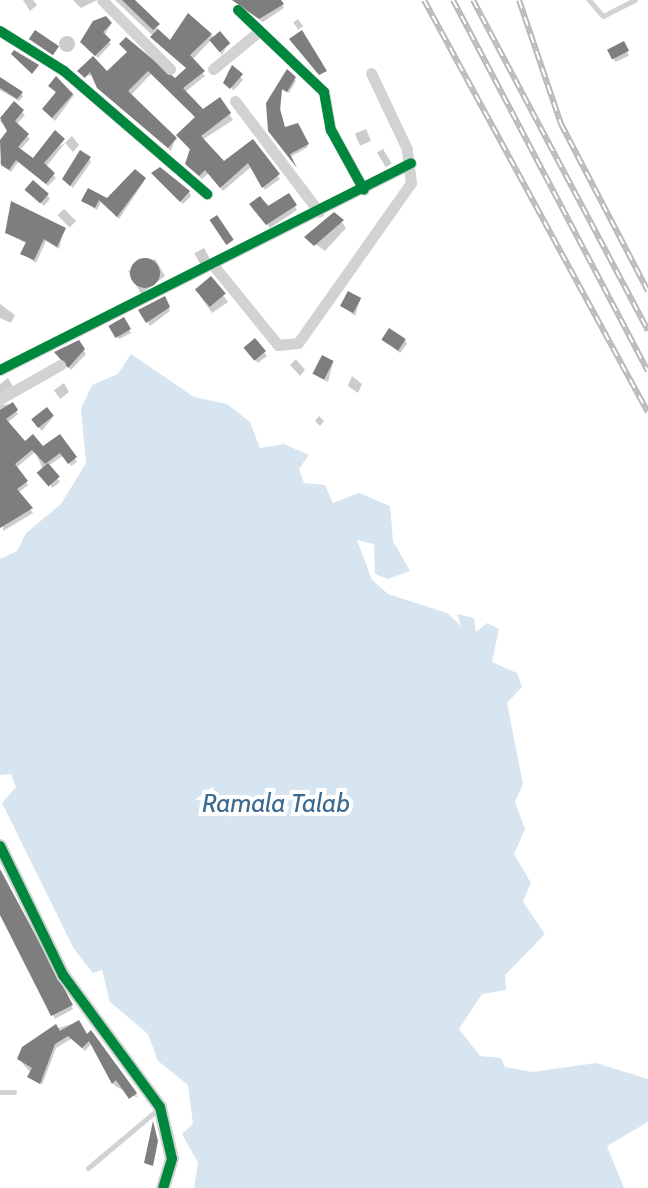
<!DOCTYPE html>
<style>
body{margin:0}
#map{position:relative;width:648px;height:1188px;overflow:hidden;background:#fff;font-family:Cabin,sans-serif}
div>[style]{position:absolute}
.water>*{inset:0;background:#d7e5f1}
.shadow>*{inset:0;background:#0003;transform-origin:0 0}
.round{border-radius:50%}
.building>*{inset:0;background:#7e7e7e;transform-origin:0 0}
.service>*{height:5px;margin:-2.5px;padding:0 2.5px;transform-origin:2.5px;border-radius:2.5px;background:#d2d2d2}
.minor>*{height:11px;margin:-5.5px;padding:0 5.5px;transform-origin:5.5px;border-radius:5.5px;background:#d2d2d2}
.tertiary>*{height:14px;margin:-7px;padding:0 7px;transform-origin:7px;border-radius:7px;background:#d2d2d2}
.rail>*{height:6px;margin-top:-3px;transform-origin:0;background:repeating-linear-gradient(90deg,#fff 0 9px,#b9b9b9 0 18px);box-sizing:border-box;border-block:2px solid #b9b9b9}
.cycleway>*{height:10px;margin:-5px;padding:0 5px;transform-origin:5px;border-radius:5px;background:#00873e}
span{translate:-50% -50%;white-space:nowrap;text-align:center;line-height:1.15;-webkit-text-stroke:8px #fff;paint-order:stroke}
.water-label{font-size:26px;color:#3b698f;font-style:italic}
</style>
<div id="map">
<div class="water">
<div style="clip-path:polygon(131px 354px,194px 397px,227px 404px,250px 422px,260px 448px,284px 444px,309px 455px,299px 469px,304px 483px,325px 485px,333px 503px,359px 493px,390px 506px,393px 541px,410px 571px,388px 579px,375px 574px,374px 544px,357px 540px,372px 580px,388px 594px,447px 613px,461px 626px,457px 614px,474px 618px,476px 632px,487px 623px,499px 629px,492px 662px,517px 673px,522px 687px,507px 703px,523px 784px,515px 802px,525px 829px,514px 854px,531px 883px,523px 902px,545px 934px,505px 975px,506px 990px,482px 994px,459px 1029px,480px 1056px,501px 1058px,505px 1067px,532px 1072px,596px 1063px,648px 1079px,648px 1122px,607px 1146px,624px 1188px,194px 1188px,198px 1163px,182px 1134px,193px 1124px,188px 1085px,158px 1061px,148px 1034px,110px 1002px,102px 970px,93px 973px,74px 949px,2px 803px,16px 787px,11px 774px,0 775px,0 559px,17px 551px,26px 533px,61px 504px,86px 463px,81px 409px,92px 385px,118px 374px)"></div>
</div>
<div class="shadow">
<div style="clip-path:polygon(23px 0,33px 0,37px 5px,30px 11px)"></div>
<div style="clip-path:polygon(73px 0,97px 0,81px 8px)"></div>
<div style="clip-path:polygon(115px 0,133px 0,170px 43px,210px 35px,228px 44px,222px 55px,211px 40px,192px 60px,205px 76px,185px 92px,202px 111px,220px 100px,233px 120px,202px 140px,224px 163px,253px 142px,280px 179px,265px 190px,252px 166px,223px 191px,209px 173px,202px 179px,190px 168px,191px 151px,178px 136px,197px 118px,151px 74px,130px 96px,175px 139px,171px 151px,102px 92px,94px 75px,82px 76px,93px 59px,107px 74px,128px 53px,175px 80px,188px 69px)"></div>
<div style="clip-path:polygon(279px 0,284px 8px,263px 22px,237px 3px)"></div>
<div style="left:298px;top:19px;width:9px;height:6px;rotate:54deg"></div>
<div style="clip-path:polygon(111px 24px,104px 36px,111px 44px,98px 58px,85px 46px)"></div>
<div class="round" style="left:59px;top:36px;width:16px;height:16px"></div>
<div style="left:623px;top:43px;width:14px;height:15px;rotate:65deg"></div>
<div style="clip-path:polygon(232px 67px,243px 80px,233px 91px,227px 73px)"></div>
<div style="clip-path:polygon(287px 72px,296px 81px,289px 93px,282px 90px,280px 114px,285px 129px,297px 125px,308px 147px,290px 157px,268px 103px)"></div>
<div style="clip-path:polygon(57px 79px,74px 95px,55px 121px,44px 110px,57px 94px,51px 87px)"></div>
<div style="clip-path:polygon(0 81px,22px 94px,23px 97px,19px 101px,0 90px)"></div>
<div style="clip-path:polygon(14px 104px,25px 115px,16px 125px,30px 139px,19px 151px,33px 161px,65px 143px,46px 167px,56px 178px,48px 186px,18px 162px,11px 172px,0 163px,9px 132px,0 121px)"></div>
<div style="left:366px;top:129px;width:13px;height:12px;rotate:67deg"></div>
<div style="clip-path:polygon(72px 136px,79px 145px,73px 152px,65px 143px)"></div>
<div style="left:383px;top:149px;width:17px;height:7px;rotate:59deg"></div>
<div style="clip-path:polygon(89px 159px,91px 162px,73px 188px,67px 183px)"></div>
<div style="clip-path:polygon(155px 177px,189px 192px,191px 196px,183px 204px)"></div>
<div style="clip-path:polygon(145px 180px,119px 219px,101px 202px,97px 210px,84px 201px,89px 191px,107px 200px)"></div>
<div style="clip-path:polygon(28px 190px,47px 195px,50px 199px,44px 206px)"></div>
<div style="clip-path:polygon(289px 196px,297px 210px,270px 228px,254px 208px,260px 198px,271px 207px)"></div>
<div style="left:64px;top:209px;width:17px;height:9px;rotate:45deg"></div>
<div style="clip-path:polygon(342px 222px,346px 228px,325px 251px,307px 238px)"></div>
<div style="clip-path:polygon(64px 229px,59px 249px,46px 241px,36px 263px,22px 253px,27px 244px,7px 233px)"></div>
<div style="left:204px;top:248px;width:13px;height:11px;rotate:61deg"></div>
<div style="clip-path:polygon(155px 259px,165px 276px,141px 294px,128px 271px)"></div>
<div style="clip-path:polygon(211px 279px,228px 302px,212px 313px,200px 296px)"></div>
<div style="clip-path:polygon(165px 299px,170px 311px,150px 326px,141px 311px)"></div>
<div style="clip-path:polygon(360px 300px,355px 316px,342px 306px)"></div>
<div style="clip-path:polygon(0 304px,15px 315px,11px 323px,0 318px)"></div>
<div style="clip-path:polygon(123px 320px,131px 333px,119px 339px,111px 326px)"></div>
<div style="clip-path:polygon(384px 340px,405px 340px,407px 344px,400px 353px)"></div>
<div style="clip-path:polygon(78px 342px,86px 354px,71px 370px,59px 356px)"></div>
<div style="clip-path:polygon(248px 352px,264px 352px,267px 356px,258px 363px)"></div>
<div style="clip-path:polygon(296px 359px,305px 370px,300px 376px,290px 365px)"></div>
<div style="clip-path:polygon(333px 363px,328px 382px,318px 377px,316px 374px)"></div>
<div style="clip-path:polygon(352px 376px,362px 384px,358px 393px,348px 386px)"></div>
<div style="clip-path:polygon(8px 378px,13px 386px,0 394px,0 384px)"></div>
<div style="clip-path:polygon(64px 383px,69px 392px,60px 399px,54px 390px)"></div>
<div style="clip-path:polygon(12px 404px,18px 414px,7px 423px,24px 444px,42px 449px,60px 436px,77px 462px,71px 466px,64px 455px,48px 466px,60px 482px,52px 488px,35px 452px,16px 468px,28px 485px,18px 493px,33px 513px,3px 531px,0 405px)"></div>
<div style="clip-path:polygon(319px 416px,324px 421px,320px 426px,315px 421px)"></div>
<div style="clip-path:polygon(53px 417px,42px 431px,37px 425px)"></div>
<div style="clip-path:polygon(0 873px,73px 1009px,55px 1019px,0 905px)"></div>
<div style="clip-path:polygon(78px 1022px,136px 1094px,138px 1098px,115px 1086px,92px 1043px,85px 1051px,71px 1039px,56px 1048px,42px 1085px,22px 1063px,43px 1033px)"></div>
</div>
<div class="building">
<div style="clip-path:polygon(122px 0,135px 0,160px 24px,153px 30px)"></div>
<div style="clip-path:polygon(232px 0,281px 0,284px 4px,259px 19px)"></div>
<div style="clip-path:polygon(188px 13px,212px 34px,190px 55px,205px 71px,183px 88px,203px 109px,220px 97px,231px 113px,201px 136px,224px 161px,253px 139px,280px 174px,262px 188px,248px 163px,220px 188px,205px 170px,199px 176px,185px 164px,190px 149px,176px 135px,195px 117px,148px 71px,128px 91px,177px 138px,168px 148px,97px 88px,90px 72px,85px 78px,77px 71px,93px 56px,107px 71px,127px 52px,119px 44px,126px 37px,175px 78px,186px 68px,150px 37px,158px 29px,170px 40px)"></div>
<div style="clip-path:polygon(106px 16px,112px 23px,103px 32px,111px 40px,95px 56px,80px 42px,93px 21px)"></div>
<div style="left:35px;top:30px;width:29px;height:11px;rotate:34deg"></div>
<div style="clip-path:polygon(302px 30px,327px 71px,319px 75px,289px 39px)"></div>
<div style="left:220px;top:31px;width:16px;height:14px;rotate:50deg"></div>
<div style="left:624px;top:41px;width:11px;height:19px;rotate:63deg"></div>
<div style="clip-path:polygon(14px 50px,39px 65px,32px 74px,11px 54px)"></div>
<div style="clip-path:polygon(232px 65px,243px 74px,230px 89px,223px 83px)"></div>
<div style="clip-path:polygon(287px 69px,296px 77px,287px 92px,282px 89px,280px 109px,285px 127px,298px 123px,309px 144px,290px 154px,297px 168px,268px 131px,266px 103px)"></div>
<div style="clip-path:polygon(56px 76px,73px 94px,52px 118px,42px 109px,56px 92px,48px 86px)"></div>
<div style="clip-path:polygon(0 77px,23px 92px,17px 99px,0 88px)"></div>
<div style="clip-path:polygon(14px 101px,24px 110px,15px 121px,29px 134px,18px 147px,33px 158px,55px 130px,65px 139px,44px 163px,55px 173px,46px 184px,16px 160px,9px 170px,1px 165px,0 140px,7px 131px,0 118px)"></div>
<div style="clip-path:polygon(80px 150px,91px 157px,70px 186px,62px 179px)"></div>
<div style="clip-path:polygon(160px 167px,190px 191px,180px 202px,151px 173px)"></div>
<div style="clip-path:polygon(135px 169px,146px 178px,117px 217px,99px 200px,95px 208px,81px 201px,88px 188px,107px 198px)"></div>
<div style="left:33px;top:180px;width:21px;height:13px;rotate:41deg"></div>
<div style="clip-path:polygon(289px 193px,297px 205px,266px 225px,249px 204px,260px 196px,268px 206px)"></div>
<div style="clip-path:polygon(11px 201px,66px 228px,57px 247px,44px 239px,34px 260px,20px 254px,26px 242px,5px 233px)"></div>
<div style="clip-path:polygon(334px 212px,344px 220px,314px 246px,304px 237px)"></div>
<div style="left:217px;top:215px;width:30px;height:9px;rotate:56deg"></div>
<div class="round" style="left:130px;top:258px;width:30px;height:30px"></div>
<div style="left:211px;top:276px;width:23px;height:21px;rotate:50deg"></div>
<div style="left:348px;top:291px;width:15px;height:17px;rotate:28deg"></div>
<div style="clip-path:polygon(165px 296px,170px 307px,146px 323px,138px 310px)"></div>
<div style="left:124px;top:317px;width:14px;height:18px;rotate:60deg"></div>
<div style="left:389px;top:328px;width:20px;height:14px;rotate:33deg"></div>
<div style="left:255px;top:338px;width:17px;height:15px;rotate:50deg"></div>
<div style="clip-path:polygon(79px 340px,85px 349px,68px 368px,54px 352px)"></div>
<div style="left:322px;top:355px;width:13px;height:21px;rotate:27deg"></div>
<div style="clip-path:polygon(13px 402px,18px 410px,6px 419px,25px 441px,33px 434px,43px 446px,60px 434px,77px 457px,68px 464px,60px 453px,45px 464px,32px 450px,15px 464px,28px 481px,17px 489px,33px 508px,0 528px,0 410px)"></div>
<div style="left:47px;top:407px;width:11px;height:20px;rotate:52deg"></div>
<div style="left:48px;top:463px;width:18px;height:15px;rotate:49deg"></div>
<div style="clip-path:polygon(0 869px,73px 1005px,51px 1016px,0 915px)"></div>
<div style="clip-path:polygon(79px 1020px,87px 1034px,91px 1030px,137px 1093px,129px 1099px,116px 1080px,112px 1084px,89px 1041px,82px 1048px,68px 1036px,55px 1044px,40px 1084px,27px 1077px,32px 1068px,17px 1059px,22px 1047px,56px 1024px,60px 1031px)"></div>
<div style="clip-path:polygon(153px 1121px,158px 1141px,153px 1166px,144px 1163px)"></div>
</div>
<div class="service">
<div style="left:589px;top:0;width:21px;rotate:49deg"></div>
<div style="left:603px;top:16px;width:36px;rotate:-27deg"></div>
<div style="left:0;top:1092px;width:14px"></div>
<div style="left:88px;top:1168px;width:90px;rotate:-40deg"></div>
</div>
<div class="minor">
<div style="left:102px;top:0;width:97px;rotate:45.4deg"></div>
<div style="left:238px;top:10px;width:119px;rotate:43.6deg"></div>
<div style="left:324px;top:92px;width:39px;rotate:80deg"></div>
<div style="left:331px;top:130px;width:68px;rotate:61.2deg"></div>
<div style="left:0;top:31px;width:75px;rotate:32deg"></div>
<div style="left:64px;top:71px;width:189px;rotate:40.7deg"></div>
<div style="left:213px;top:69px;width:58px;rotate:-39.4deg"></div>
<div style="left:235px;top:101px;width:139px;rotate:52.9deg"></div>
<div style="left:213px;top:265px;width:103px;rotate:50.9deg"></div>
<div style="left:278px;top:345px;width:20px;rotate:-6deg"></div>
<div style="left:298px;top:343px;width:196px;rotate:-54.8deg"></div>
<div style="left:411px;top:183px;width:34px;rotate:-97deg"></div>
<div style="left:407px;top:149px;width:84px;rotate:-115.3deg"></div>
<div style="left:0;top:370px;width:460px;rotate:-26.7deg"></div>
<div style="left:0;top:399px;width:69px;rotate:-29.5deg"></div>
</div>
<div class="tertiary">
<div style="left:0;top:846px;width:144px;rotate:64deg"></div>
<div style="left:63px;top:975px;width:164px;rotate:53.7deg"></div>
<div style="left:160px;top:1107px;width:53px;rotate:77deg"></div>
<div style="left:172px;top:1159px;width:30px;rotate:107deg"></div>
</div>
<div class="rail">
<div style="left:424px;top:0;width:469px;rotate:61.5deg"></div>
<div style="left:453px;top:0;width:419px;rotate:62.3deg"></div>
<div style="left:473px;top:0;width:374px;rotate:62.1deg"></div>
<div style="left:519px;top:0;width:131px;rotate:71.3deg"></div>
<div style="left:561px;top:124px;width:188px;rotate:62.5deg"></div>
</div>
<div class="cycleway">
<div style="left:238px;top:10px;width:119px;rotate:43.6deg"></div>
<div style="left:324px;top:92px;width:39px;rotate:80deg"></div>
<div style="left:331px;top:130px;width:68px;rotate:61.2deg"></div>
<div style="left:0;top:31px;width:75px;rotate:32deg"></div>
<div style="left:64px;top:71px;width:189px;rotate:40.7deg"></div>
<div style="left:0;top:370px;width:460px;rotate:-26.7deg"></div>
<div style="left:0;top:846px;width:144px;rotate:64deg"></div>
<div style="left:63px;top:975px;width:164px;rotate:53.7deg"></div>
<div style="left:160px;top:1107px;width:53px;rotate:77deg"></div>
<div style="left:172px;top:1159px;width:30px;rotate:107deg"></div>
</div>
<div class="water-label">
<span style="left:276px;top:804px">Ramala Talab</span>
</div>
</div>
